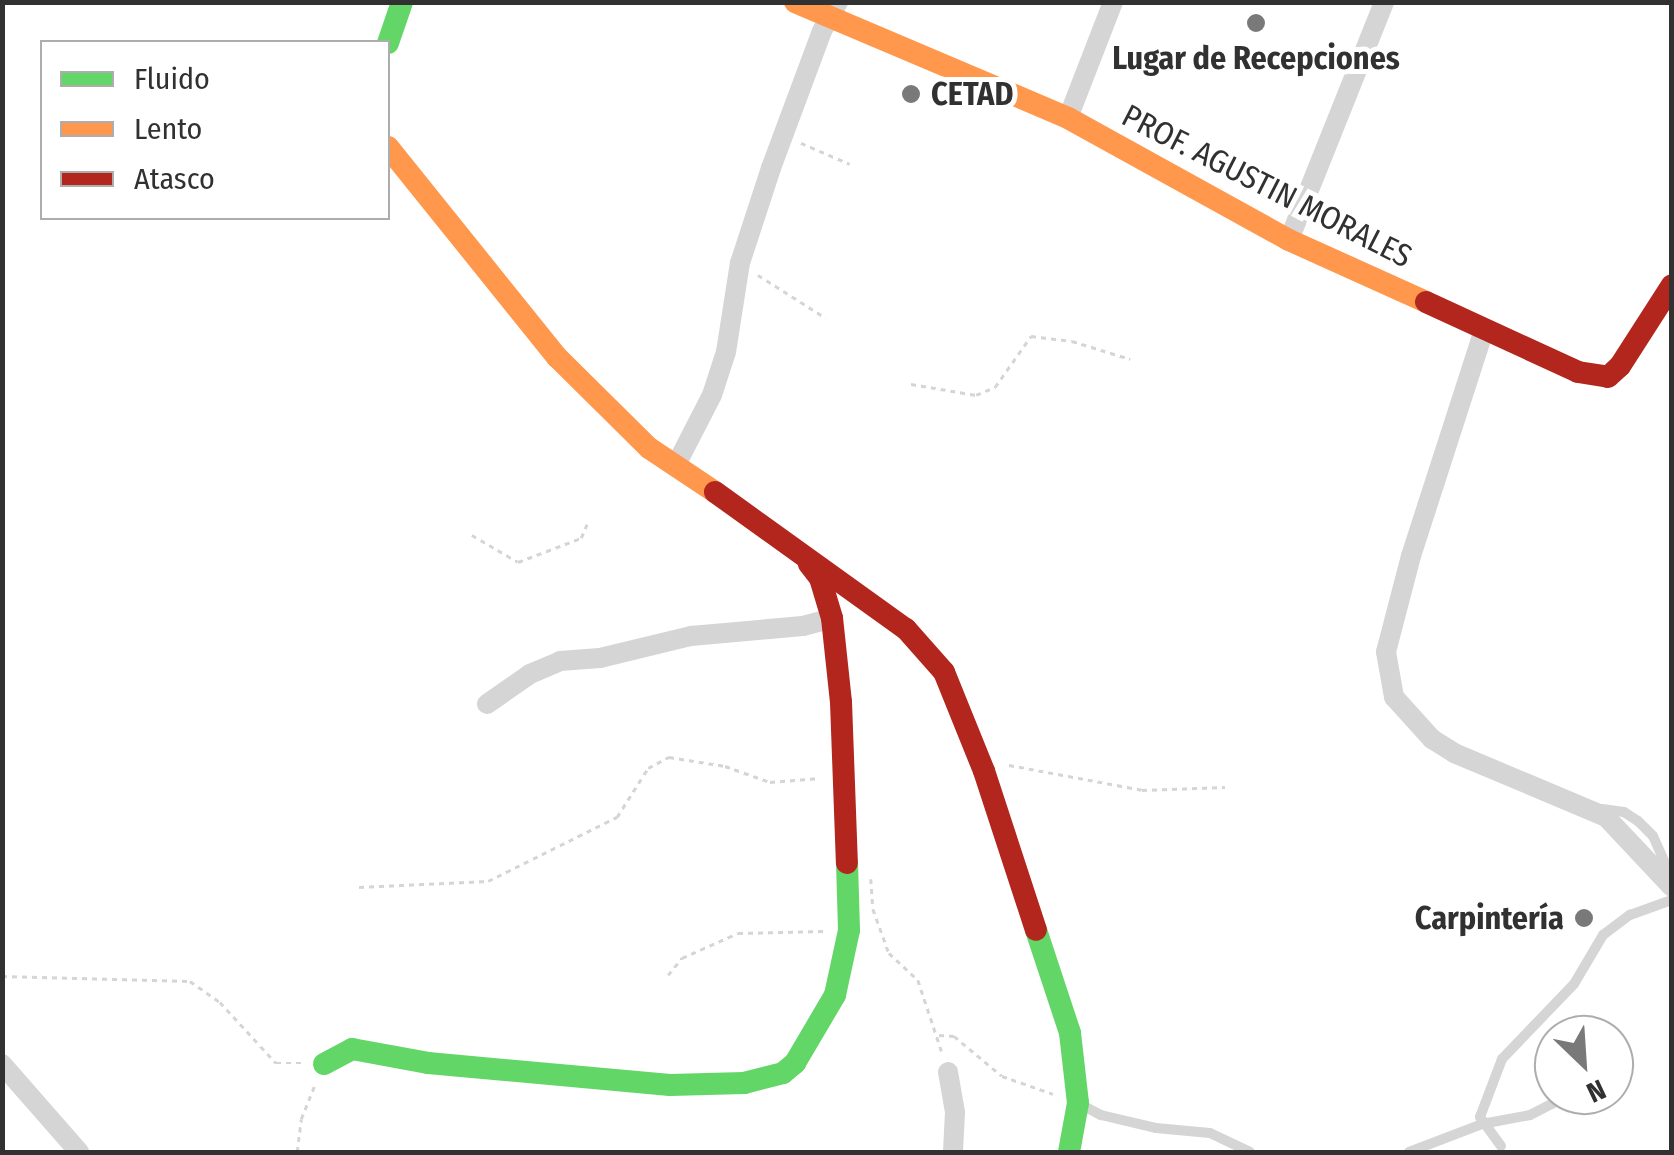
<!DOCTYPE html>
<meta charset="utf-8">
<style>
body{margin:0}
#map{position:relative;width:1674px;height:1155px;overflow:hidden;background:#fff;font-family:"Fira Sans Condensed",sans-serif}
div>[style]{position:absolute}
.path>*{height:2.5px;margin-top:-1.25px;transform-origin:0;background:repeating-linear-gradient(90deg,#d5d5d5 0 5px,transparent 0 10px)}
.lane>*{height:10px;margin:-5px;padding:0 5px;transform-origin:5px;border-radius:5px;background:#d5d5d5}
.street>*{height:20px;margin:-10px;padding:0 10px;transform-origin:10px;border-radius:10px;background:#d5d5d5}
.fast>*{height:22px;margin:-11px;padding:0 11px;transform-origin:11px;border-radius:11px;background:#63d668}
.slow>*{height:22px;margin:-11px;padding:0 11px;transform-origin:11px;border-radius:11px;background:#ff974d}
.jam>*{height:22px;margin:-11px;padding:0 11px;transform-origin:11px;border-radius:11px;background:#b3261e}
.dots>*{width:28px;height:28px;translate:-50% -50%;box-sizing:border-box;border:5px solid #fff;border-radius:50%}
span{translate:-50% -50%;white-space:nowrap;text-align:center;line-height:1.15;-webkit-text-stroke:10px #fff;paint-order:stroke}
.poi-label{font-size:32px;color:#313131;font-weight:700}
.left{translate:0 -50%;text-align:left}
.right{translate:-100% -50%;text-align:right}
.street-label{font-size:32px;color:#313131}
.frame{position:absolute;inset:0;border:5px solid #313131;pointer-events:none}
.legend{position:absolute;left:40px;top:40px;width:350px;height:180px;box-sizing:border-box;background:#fff;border:2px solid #adadad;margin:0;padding:12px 18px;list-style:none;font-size:30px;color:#313131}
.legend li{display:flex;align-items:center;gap:20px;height:50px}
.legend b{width:50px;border:2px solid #adadad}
.north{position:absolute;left:1534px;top:1015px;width:100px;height:100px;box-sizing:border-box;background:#fff;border:2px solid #adadad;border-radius:50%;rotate:155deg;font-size:28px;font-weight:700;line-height:40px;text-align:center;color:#313131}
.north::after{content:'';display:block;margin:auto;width:35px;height:45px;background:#797979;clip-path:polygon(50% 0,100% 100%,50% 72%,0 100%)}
</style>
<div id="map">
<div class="path">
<div style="left:801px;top:143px;width:53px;rotate:23.2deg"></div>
<div style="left:758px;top:275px;width:80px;rotate:32.3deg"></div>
<div style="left:911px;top:384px;width:66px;rotate:9.6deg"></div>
<div style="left:976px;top:395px;width:21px;rotate:-23deg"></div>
<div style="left:995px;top:387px;width:62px;rotate:-54.8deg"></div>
<div style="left:1031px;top:336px;width:41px;rotate:7deg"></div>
<div style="left:1072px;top:341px;width:61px;rotate:17.2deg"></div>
<div style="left:472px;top:535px;width:53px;rotate:30.4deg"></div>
<div style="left:518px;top:562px;width:67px;rotate:-20.9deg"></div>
<div style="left:581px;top:538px;width:15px;rotate:-67deg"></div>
<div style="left:1009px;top:765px;width:135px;rotate:10.6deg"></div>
<div style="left:1142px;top:790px;width:83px;rotate:-2.1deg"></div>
<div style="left:871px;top:879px;width:30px;rotate:86deg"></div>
<div style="left:873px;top:909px;width:47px;rotate:70deg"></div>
<div style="left:889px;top:953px;width:40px;rotate:43deg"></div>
<div style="left:918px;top:980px;width:76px;rotate:71.6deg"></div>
<div style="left:359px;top:887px;width:129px;rotate:-2.7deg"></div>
<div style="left:488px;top:881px;width:144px;rotate:-26.4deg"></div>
<div style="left:617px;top:817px;width:58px;rotate:-57.7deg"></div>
<div style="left:648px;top:768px;width:24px;rotate:-28deg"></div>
<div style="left:669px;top:757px;width:57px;rotate:9.1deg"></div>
<div style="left:725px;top:766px;width:48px;rotate:19.6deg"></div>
<div style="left:770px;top:782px;width:50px;rotate:-4.6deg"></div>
<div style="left:668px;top:975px;width:22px;rotate:-51deg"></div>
<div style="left:682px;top:958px;width:61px;rotate:-24.1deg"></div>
<div style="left:738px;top:933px;width:85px;rotate:-1.3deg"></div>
<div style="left:2px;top:976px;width:188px;rotate:1.5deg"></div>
<div style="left:190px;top:981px;width:37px;rotate:35deg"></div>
<div style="left:220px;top:1002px;width:83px;rotate:47.4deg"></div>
<div style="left:276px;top:1063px;width:25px"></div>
<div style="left:939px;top:1035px;width:15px;rotate:4deg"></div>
<div style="left:954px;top:1036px;width:62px;rotate:39.8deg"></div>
<div style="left:1002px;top:1076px;width:54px;rotate:19.4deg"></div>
<div style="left:297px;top:1152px;width:33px;rotate:-83deg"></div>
<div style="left:301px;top:1119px;width:35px;rotate:-68deg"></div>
</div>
<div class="lane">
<div style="left:1602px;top:809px;width:22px;rotate:8deg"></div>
<div style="left:1624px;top:812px;width:17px;rotate:33deg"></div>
<div style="left:1638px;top:821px;width:21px;rotate:45deg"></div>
<div style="left:1653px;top:836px;width:37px;rotate:66deg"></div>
<div style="left:1080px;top:1104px;width:24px;rotate:28deg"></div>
<div style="left:1101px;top:1115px;width:57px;rotate:13.3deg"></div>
<div style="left:1156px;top:1128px;width:54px;rotate:5.3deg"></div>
<div style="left:1210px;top:1133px;width:44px;rotate:25.4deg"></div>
<div style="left:1501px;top:1146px;width:36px;rotate:-126deg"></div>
<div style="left:1480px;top:1117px;width:62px;rotate:-69.2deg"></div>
<div style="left:1502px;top:1059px;width:104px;rotate:-46.2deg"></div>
<div style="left:1574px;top:984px;width:57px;rotate:-59.4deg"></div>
<div style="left:1603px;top:935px;width:34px;rotate:-37deg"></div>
<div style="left:1630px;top:915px;width:45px;rotate:-19.7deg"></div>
<div style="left:1409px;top:1152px;width:78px;rotate:-21deg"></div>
<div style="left:1482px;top:1124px;width:49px;rotate:-10.6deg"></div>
<div style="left:1530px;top:1115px;width:44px;rotate:-27.1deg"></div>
</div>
<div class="street">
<div style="left:1068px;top:118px;width:124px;rotate:-68.8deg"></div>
<div style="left:1289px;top:240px;width:256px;rotate:-68.2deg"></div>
<div style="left:1484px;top:330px;width:237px;rotate:107.9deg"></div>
<div style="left:1411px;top:556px;width:99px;rotate:104.6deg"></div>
<div style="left:1386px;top:652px;width:46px;rotate:79.9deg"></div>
<div style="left:1394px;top:697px;width:57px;rotate:47.9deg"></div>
<div style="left:1432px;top:739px;width:26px;rotate:32deg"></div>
<div style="left:1454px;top:753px;width:165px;rotate:22.8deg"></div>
<div style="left:1606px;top:817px;width:96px;rotate:46.7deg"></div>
<div style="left:676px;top:465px;width:79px;rotate:-62.8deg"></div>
<div style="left:712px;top:395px;width:45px;rotate:-72deg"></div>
<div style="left:726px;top:352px;width:90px;rotate:-81.1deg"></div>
<div style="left:740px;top:263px;width:100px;rotate:-71.9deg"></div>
<div style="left:771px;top:168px;width:146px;rotate:-69.6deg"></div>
<div style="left:822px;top:31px;width:33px;rotate:-61deg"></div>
<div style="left:487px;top:704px;width:52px;rotate:-34.9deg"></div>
<div style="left:530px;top:674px;width:33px;rotate:-23deg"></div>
<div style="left:560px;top:661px;width:40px;rotate:-4.3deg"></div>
<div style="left:600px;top:658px;width:94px;rotate:-13.6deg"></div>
<div style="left:691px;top:636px;width:112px;rotate:-5.1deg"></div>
<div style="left:803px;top:626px;width:30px;rotate:-15deg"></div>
<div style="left:2px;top:1064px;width:117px;rotate:48.8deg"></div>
<div style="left:948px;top:1072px;width:41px;rotate:80.1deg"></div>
<div style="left:955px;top:1112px;width:40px;rotate:92.9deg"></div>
</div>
<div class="fast">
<div style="left:388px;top:43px;width:43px;rotate:-71.1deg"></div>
<div style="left:1036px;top:930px;width:108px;rotate:71.7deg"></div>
<div style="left:1070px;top:1033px;width:70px;rotate:83.5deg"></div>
<div style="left:1078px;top:1103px;width:50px;rotate:100.4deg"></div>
<div style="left:324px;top:1064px;width:32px;rotate:-28deg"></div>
<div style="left:352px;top:1049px;width:77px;rotate:10.4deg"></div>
<div style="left:428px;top:1063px;width:243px;rotate:5.2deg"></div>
<div style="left:670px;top:1085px;width:74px;rotate:-1.5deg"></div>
<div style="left:744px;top:1083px;width:40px;rotate:-14.4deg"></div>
<div style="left:783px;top:1073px;width:16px;rotate:-40deg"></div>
<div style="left:795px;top:1063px;width:79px;rotate:-59.5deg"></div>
<div style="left:835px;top:995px;width:66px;rotate:-77.8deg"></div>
<div style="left:849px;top:930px;width:67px;rotate:-91.7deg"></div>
</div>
<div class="slow">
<div style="left:795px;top:2px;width:297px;rotate:23deg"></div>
<div style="left:1068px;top:118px;width:252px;rotate:28.9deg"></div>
<div style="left:1289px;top:240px;width:150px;rotate:24.3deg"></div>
<div style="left:388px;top:147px;width:270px;rotate:51.2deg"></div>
<div style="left:557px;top:357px;width:129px;rotate:44.7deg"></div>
<div style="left:649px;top:448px;width:79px;rotate:33.7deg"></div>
</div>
<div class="jam">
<div style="left:1426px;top:302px;width:167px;rotate:24.7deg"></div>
<div style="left:1578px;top:372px;width:30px;rotate:9deg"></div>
<div style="left:1608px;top:377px;width:16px;rotate:-43deg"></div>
<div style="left:1620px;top:366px;width:96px;rotate:-57.3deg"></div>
<div style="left:715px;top:492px;width:235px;rotate:35.7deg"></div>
<div style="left:906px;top:629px;width:57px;rotate:48.5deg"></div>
<div style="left:944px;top:672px;width:107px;rotate:68deg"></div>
<div style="left:984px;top:771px;width:167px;rotate:71.9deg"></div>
<div style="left:809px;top:564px;width:18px;rotate:52deg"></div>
<div style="left:820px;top:578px;width:42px;rotate:73.3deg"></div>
<div style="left:832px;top:618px;width:84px;rotate:83.9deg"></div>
<div style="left:841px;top:702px;width:161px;rotate:87.9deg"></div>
</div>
<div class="dots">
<div style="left:1256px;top:23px;background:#797979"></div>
<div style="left:911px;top:94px;background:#797979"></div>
<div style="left:1584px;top:918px;background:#797979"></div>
</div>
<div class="poi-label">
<span style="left:1256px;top:58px">Lugar de Recepciones</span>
<span class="left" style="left:931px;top:94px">CETAD</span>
<span class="right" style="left:1564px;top:918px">Carpintería</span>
</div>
<div class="street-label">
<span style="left:1267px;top:186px;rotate:27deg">PROF. AGUSTIN MORALES</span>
</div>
<div class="frame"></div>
<ul class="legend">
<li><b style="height:12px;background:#63d668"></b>Fluido</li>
<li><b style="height:12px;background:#ff974d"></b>Lento</li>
<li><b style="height:12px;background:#b3261e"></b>Atasco</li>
</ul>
<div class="north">N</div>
</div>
